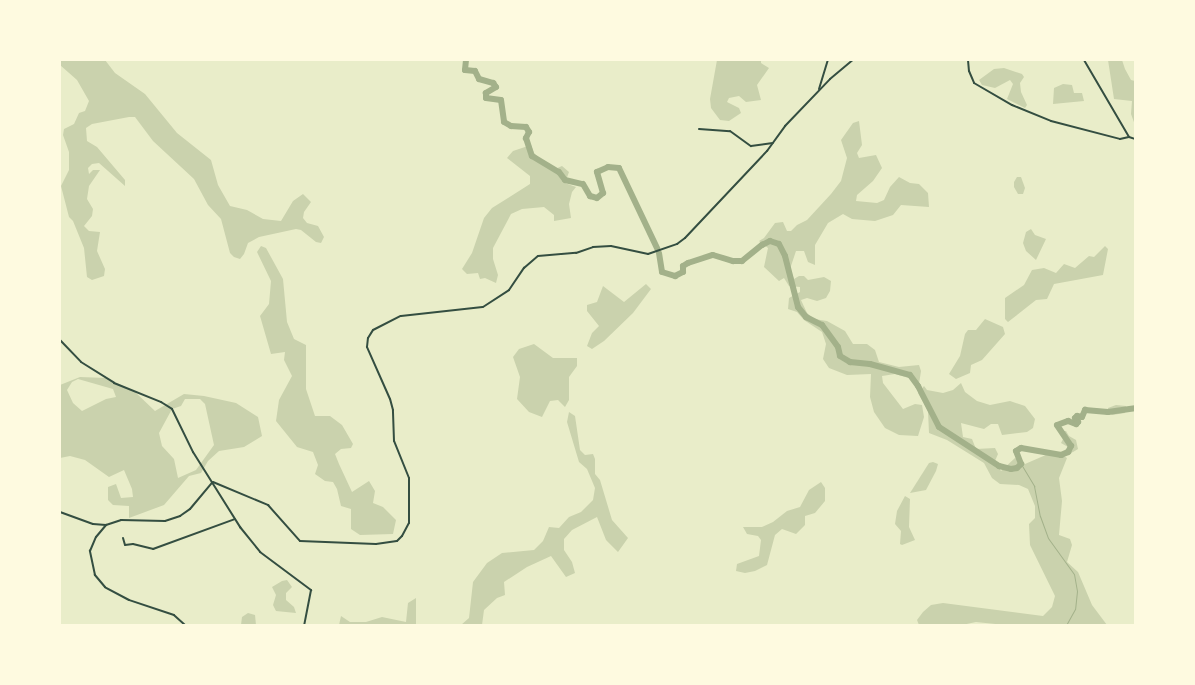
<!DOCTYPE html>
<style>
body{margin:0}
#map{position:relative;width:1195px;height:685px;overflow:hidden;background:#e9edc9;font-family:"PT Sans",sans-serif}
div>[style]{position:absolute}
.green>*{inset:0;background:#cad2ad}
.stream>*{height:1px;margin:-0.5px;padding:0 0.5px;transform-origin:0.5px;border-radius:0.5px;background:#a3b18a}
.river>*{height:6px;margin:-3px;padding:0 3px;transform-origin:3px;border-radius:3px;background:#a3b18a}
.minor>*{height:2px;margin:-1px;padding:0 1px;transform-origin:1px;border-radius:1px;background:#344e41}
.tertiary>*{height:2px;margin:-1px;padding:0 1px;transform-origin:1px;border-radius:1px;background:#344e41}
span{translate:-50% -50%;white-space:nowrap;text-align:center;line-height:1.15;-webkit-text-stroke:5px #fefae0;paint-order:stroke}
.frame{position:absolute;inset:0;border:61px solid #fefae0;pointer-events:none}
</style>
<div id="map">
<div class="green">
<div style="clip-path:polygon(60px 60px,105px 60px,115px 73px,145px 94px,177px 133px,211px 160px,218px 185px,230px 206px,247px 210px,263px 219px,281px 221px,293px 201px,303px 194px,311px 202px,304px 212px,303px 218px,307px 223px,318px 226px,324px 237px,321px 243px,316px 242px,301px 230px,296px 229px,259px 237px,248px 243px,244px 254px,240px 259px,234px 257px,230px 253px,221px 219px,208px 205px,194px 179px,153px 141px,135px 117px,129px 117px,92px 124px,86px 128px,87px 141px,97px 147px,125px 180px,125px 186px,99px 163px,92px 164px,88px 168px,89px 174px,93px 170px,100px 170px,89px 186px,87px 199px,93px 209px,92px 216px,84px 226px,89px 231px,100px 232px,97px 251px,105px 269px,104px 276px,92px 280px,87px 277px,84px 248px,73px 221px,69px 217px,61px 186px,69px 170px,69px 152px,63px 135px,64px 129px,74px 124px,79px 113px,85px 111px,89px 101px,77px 80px,60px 65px)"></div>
<div style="clip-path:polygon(717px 60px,761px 60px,761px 63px,769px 68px,757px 85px,761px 100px,746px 102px,739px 96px,729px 98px,727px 102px,739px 108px,741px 113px,729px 121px,720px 120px,711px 108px,710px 99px)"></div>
<div style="clip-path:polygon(1108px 60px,1122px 60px,1125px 69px,1131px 80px,1135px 81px,1135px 125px,1131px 114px,1132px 101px,1114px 99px)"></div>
<div style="clip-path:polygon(1004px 68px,1022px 74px,1024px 77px,1020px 83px,1021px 92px,1027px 105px,1025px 108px,1007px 99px,1013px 84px,1010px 80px,995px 88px,982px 85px,979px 80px,994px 69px)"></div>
<div style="clip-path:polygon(1063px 84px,1072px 85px,1074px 93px,1082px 93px,1084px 101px,1053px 104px,1054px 88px)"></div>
<div style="clip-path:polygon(859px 121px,862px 145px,857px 153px,859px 158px,876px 155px,882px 168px,873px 181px,857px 195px,856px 201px,877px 203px,884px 200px,890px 187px,899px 177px,910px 183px,919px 184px,928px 193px,929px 207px,901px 205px,893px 215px,875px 221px,852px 219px,843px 214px,828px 223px,815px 245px,815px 265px,808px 262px,804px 251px,796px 251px,790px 269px,794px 279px,799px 276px,804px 276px,808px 280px,824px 277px,831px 281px,830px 291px,826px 298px,817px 301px,807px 298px,801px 300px,807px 313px,814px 319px,827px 321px,845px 331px,853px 344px,867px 344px,875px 350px,879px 362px,899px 367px,919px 365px,921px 371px,919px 384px,909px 378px,895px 374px,882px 376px,883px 383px,903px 409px,915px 404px,922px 405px,924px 417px,918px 436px,899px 435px,885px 428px,874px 412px,870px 397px,871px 374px,847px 375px,829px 368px,823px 359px,826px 344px,822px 332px,804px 320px,797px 312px,788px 309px,789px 298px,800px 292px,800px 287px,789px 286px,784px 278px,779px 281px,764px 267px,768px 248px,759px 241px,764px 238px,775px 223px,783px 222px,787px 231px,791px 231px,797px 225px,807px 220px,831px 194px,841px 181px,847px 158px,841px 140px,853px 123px)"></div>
<div style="clip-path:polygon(531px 145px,534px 153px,553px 170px,562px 166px,569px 172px,565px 183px,576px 187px,572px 192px,569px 204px,571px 218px,554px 221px,554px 215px,544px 207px,522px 209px,511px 214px,493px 248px,493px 259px,498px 275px,496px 283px,485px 278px,480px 279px,478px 273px,467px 274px,462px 269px,472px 253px,484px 218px,492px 208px,530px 184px,530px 176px,507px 158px,513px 151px)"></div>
<div style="clip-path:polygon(1017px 177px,1021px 177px,1025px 188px,1023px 194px,1018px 194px,1014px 187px,1014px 182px)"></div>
<div style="clip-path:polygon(1031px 229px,1035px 235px,1046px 239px,1036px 260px,1026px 251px,1023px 243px,1026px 232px)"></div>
<div style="clip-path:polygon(261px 246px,266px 248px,283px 279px,287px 322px,294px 339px,306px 345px,306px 389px,315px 416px,330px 416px,342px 425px,353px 444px,351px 448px,341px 449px,335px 454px,339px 464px,352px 492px,369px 481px,375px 491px,373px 503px,383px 507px,396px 520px,393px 534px,360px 535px,351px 529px,351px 509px,341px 506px,337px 489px,333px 482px,325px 481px,315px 474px,318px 465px,313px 452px,297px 447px,276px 421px,279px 400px,292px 376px,284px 360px,285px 352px,271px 354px,260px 316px,269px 304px,271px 281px,257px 252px)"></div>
<div style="clip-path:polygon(1105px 246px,1108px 249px,1103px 275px,1054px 284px,1047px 299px,1036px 300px,1008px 322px,1005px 319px,1005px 298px,1024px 285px,1032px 270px,1044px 268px,1056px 273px,1064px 264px,1075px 268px,1089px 256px,1094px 257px)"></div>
<div style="clip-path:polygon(646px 284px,651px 289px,633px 313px,604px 341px,592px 349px,587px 346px,592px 333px,599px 326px,587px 311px,587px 305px,597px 302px,603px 286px,624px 302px)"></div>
<div style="clip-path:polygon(985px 319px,1003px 327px,1005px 334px,982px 360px,971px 365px,970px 373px,956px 379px,949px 374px,960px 356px,965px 334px,968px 330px,976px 330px)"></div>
<div style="clip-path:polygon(534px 344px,553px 358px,577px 358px,577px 366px,569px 377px,569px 400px,565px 407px,558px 400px,550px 401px,542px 417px,529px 412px,517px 399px,520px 377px,513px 357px,519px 349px)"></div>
<div style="clip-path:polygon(evenodd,80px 377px,106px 378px,134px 391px,155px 411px,184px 394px,204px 396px,236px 403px,258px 417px,262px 436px,244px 447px,219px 451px,208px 461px,201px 473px,189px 476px,164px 505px,129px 518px,129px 506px,113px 505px,108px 500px,108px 487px,116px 484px,121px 498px,133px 497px,132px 489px,124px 470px,109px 477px,85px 460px,70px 456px,60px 458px,60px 385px,80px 377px,78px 379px,113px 389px,116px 397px,106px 399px,82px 411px,73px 403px,67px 390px,72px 382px,78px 379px,80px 377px,185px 399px,200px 399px,205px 404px,214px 445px,196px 470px,178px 478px,174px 459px,162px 446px,159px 433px,172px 409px,181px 406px,185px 399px)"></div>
<div style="clip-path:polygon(961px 383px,965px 392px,977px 401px,990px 405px,1010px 401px,1025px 406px,1035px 419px,1033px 428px,1027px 432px,1002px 435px,998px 424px,991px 424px,984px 429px,961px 423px,963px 437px,972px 439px,976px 449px,995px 448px,998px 454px,995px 461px,1001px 471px,1015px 458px,1025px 464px,1055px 451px,1067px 458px,1059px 478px,1062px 501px,1059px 535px,1070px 539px,1072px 545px,1067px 562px,1078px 572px,1092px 605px,1107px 625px,1005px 625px,976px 622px,962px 625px,919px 625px,917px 620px,923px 612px,931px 605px,943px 603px,1043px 616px,1052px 607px,1055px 596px,1030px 545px,1029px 524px,1035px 518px,1035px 506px,1028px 489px,1019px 485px,1000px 484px,992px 478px,984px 463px,947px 440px,929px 433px,928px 411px,918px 393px,924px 386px,927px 390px,943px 393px,953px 390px)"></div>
<div style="clip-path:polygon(1116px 405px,1126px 406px,1125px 413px,1112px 415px,1108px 412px,1108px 408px)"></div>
<div style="clip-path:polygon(569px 412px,575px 416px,580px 450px,585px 455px,593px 454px,595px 459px,595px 474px,600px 480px,612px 520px,628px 538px,618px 552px,606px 540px,597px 517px,572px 530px,564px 539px,564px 550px,572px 562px,575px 573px,566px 577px,551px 556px,527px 567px,504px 582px,505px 595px,497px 598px,484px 610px,482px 625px,461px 625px,469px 618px,473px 582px,487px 563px,502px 553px,534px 550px,543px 541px,549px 527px,559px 528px,569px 517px,581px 512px,593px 500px,595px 488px,587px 469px,579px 462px,567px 422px)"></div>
<div style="clip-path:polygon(1062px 431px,1066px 431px,1069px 436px,1076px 440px,1078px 449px,1073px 452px,1067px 454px,1064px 452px,1068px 447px,1061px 443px,1064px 437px)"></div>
<div style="clip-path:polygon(933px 462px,938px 464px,936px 471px,926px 490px,910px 493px,929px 463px)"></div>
<div style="clip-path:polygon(821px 482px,825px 488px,825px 501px,815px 513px,805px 516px,805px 525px,796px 534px,782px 529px,775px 535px,767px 565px,755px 571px,745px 573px,736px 571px,737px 564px,759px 556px,761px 540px,758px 536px,747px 534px,743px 527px,762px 527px,773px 522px,787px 511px,800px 507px,809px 490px)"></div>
<div style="clip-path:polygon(905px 496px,910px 499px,909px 527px,915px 540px,902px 545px,900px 544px,901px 531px,895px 524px,897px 511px)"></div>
<div style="clip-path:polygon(287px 580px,292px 587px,286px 593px,286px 600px,294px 607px,296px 613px,276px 611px,273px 605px,276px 595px,272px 587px,282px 581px)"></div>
<div style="clip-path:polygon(416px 598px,416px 625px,339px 625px,341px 616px,350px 622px,366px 622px,382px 617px,406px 622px,408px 603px)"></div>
<div style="clip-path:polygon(248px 613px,255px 615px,256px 625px,241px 625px,242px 617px)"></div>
</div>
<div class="stream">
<div style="left:1021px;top:464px;width:26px;rotate:59deg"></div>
<div style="left:1034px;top:486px;width:31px;rotate:79deg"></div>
<div style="left:1040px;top:516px;width:23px;rotate:70deg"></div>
<div style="left:1048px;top:538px;width:44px;rotate:54.2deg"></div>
<div style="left:1074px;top:574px;width:17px;rotate:80deg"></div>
<div style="left:1077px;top:591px;width:18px;rotate:96deg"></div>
<div style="left:1075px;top:609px;width:18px;rotate:119deg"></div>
</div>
<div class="river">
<div style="left:466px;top:60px;width:10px;rotate:96deg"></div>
<div style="left:465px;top:70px;width:10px;rotate:6deg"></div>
<div style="left:475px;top:71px;width:9px;rotate:63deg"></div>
<div style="left:479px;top:79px;width:15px;rotate:16deg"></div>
<div style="left:493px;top:83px;width:5px;rotate:53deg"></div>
<div style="left:496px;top:87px;width:12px;rotate:149deg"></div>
<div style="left:486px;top:93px;width:5px;rotate:90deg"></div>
<div style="left:486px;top:98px;width:15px;rotate:8deg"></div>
<div style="left:501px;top:100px;width:22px;rotate:82deg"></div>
<div style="left:504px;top:122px;width:8px;rotate:30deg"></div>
<div style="left:511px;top:126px;width:15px;rotate:4deg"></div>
<div style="left:526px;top:127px;width:6px;rotate:59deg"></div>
<div style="left:529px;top:132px;width:7px;rotate:117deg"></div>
<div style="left:526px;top:138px;width:19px;rotate:72deg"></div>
<div style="left:532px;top:156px;width:31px;rotate:31deg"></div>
<div style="left:559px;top:172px;width:10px;rotate:53deg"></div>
<div style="left:565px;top:180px;width:18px;rotate:13deg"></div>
<div style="left:583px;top:184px;width:14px;rotate:60deg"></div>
<div style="left:590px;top:196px;width:7px;rotate:16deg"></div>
<div style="left:597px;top:198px;width:8px;rotate:-40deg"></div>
<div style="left:603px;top:193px;width:22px;rotate:-106deg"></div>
<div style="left:597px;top:172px;width:12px;rotate:-24deg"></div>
<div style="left:608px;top:167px;width:11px;rotate:5deg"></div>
<div style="left:619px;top:168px;width:89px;rotate:64.6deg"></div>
<div style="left:659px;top:253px;width:19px;rotate:81deg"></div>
<div style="left:662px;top:272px;width:14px;rotate:17deg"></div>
<div style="left:675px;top:276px;width:9px;rotate:-27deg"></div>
<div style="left:683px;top:272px;width:6px;rotate:-90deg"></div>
<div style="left:683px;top:266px;width:6px;rotate:-31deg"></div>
<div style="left:688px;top:263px;width:26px;rotate:-18deg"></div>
<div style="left:713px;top:255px;width:21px;rotate:17deg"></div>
<div style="left:733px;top:261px;width:9px"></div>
<div style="left:742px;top:261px;width:26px;rotate:-39deg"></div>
<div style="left:762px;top:245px;width:9px;rotate:-27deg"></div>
<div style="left:770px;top:241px;width:9px;rotate:18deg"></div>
<div style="left:779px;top:244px;width:13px;rotate:63deg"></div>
<div style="left:785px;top:256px;width:53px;rotate:75.7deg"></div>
<div style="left:798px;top:307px;width:13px;rotate:51deg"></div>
<div style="left:806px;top:317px;width:18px;rotate:27deg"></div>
<div style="left:822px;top:325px;width:27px;rotate:54deg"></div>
<div style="left:838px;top:347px;width:9px;rotate:77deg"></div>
<div style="left:840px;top:356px;width:12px;rotate:31deg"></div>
<div style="left:850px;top:362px;width:20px;rotate:6deg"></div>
<div style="left:870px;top:364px;width:41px;rotate:15.4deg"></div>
<div style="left:910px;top:375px;width:14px;rotate:54deg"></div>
<div style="left:918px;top:386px;width:46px;rotate:62.9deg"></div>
<div style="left:939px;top:427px;width:72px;rotate:33deg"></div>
<div style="left:999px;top:466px;width:12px;rotate:14deg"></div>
<div style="left:1011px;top:469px;width:6px;rotate:-9deg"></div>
<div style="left:1017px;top:468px;width:6px;rotate:-45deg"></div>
<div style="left:1021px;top:464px;width:14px;rotate:-111deg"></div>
<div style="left:1016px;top:451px;width:6px;rotate:-31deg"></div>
<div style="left:1021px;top:448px;width:41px;rotate:9.9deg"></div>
<div style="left:1061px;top:455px;width:8px;rotate:-23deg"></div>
<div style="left:1068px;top:452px;width:7px;rotate:-63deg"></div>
<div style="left:1071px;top:446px;width:25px;rotate:-124deg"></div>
<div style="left:1057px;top:425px;width:12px;rotate:-20deg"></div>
<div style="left:1068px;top:421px;width:9px;rotate:21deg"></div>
<div style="left:1076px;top:424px;width:3px;rotate:-45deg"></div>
<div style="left:1078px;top:422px;width:5px;rotate:-127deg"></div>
<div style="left:1075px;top:418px;width:3px;rotate:-45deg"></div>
<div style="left:1077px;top:416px;width:5px;rotate:11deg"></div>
<div style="left:1082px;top:417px;width:8px;rotate:-67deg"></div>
<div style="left:1085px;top:410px;width:23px;rotate:5deg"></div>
<div style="left:1108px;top:412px;width:27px;rotate:-8deg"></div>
</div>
<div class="minor">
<div style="left:819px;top:89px;width:30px;rotate:-73deg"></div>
<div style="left:699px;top:129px;width:31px;rotate:4deg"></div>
<div style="left:730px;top:131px;width:26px;rotate:36deg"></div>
<div style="left:751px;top:146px;width:22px;rotate:-8deg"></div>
<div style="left:60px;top:340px;width:30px;rotate:46deg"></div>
<div style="left:81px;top:362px;width:39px;rotate:32deg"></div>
<div style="left:114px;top:383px;width:51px;rotate:22deg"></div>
<div style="left:161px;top:402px;width:13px;rotate:32deg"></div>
<div style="left:172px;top:409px;width:48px;rotate:64deg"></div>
<div style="left:193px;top:452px;width:89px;rotate:57.9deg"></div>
<div style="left:240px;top:527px;width:32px;rotate:51deg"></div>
<div style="left:260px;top:552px;width:64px;rotate:36.7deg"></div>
<div style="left:311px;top:590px;width:36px;rotate:101deg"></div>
<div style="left:60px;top:512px;width:35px;rotate:20deg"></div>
<div style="left:93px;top:524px;width:13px;rotate:4deg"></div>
<div style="left:123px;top:538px;width:7px;rotate:74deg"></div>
<div style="left:125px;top:545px;width:8px;rotate:-7deg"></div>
<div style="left:133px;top:544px;width:21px;rotate:14deg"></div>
<div style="left:153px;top:549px;width:87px;rotate:-20.1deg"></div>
<div style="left:185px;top:625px;width:15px;rotate:-138deg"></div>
<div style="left:174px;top:615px;width:47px;rotate:-161.6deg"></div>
<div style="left:129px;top:600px;width:27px;rotate:-152deg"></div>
<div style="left:105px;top:587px;width:16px;rotate:-130deg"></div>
<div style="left:95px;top:575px;width:25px;rotate:-102deg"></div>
<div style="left:90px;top:551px;width:15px;rotate:-67deg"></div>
<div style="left:96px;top:537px;width:16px;rotate:-50deg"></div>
<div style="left:106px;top:525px;width:16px;rotate:-18deg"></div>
<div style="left:121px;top:520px;width:44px;rotate:1.3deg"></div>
<div style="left:165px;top:521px;width:16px;rotate:-18deg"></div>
<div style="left:180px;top:516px;width:12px;rotate:-35deg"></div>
<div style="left:190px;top:509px;width:35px;rotate:-50deg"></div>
</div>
<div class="tertiary">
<div style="left:968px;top:60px;width:11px;rotate:85deg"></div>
<div style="left:969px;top:71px;width:13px;rotate:67deg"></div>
<div style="left:974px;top:83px;width:44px;rotate:30.1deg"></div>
<div style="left:1012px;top:105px;width:42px;rotate:22.3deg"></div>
<div style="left:1051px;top:121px;width:71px;rotate:14.6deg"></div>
<div style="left:1120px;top:139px;width:9px;rotate:-13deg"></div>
<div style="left:1084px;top:60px;width:89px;rotate:59.7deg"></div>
<div style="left:1129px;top:137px;width:6px;rotate:18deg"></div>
<div style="left:213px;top:482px;width:60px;rotate:22.7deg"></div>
<div style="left:268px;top:505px;width:48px;rotate:48.4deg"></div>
<div style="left:300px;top:541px;width:76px;rotate:2.3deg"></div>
<div style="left:376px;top:544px;width:21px;rotate:-8deg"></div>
<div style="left:397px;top:541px;width:7px;rotate:-45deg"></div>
<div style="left:402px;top:536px;width:15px;rotate:-62deg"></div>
<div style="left:409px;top:523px;width:45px;rotate:-90deg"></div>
<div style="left:409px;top:478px;width:40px;rotate:-112deg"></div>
<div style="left:394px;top:441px;width:31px;rotate:-92deg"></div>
<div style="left:393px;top:410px;width:11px;rotate:-105deg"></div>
<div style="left:390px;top:399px;width:57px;rotate:-113.9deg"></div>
<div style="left:367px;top:347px;width:9px;rotate:-84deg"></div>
<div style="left:368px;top:338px;width:9px;rotate:-58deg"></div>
<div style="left:373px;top:330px;width:31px;rotate:-27deg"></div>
<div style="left:401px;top:316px;width:82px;rotate:-6.3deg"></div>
<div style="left:483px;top:307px;width:31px;rotate:-33deg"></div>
<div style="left:509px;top:290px;width:27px;rotate:-56deg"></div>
<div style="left:524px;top:268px;width:18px;rotate:-41deg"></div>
<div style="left:538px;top:256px;width:38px;rotate:-5deg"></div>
<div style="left:576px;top:253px;width:18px;rotate:-19deg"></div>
<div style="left:593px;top:247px;width:18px;rotate:-3deg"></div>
<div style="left:611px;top:246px;width:38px;rotate:12deg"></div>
<div style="left:648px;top:254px;width:31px;rotate:-19deg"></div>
<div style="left:677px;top:244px;width:10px;rotate:-37deg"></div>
<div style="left:685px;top:238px;width:120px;rotate:-46.7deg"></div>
<div style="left:767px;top:151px;width:31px;rotate:-54deg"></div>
<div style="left:785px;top:126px;width:65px;rotate:-46.2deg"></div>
<div style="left:830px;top:79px;width:30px;rotate:-40deg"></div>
</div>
<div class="frame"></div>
</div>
